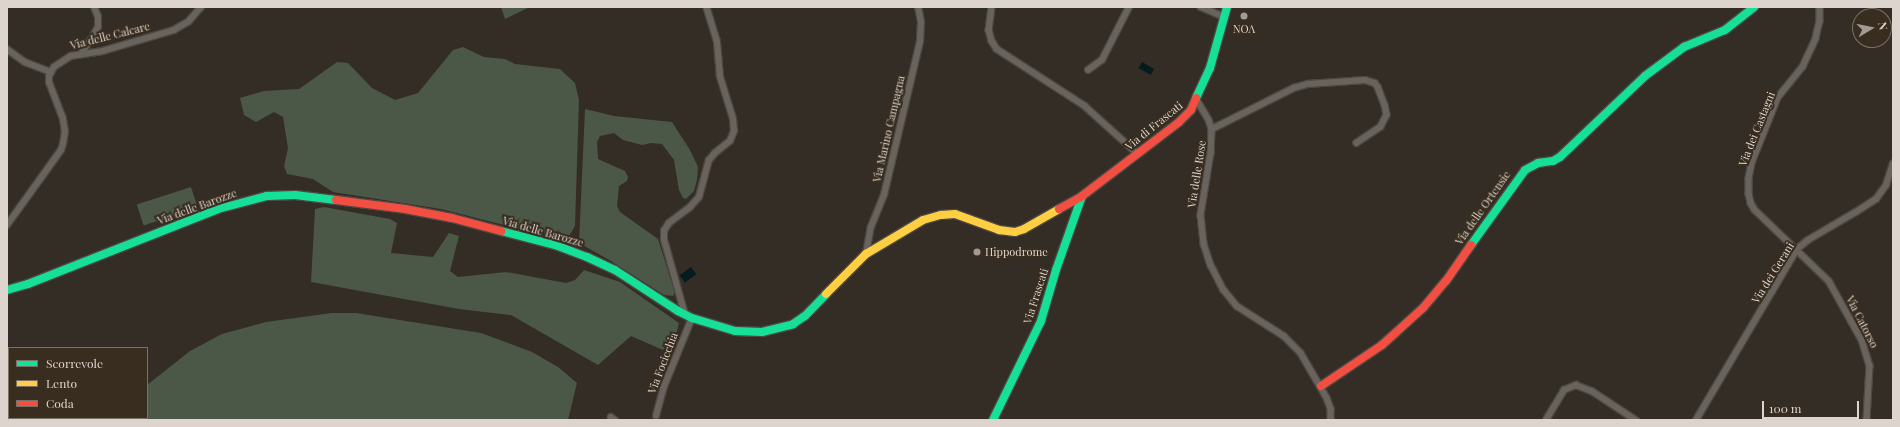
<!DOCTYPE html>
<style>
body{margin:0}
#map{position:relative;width:1900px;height:427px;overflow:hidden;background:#332d26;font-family:"Playfair Display",serif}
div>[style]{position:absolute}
.green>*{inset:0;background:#4b5747;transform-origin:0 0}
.water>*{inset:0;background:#061b1d;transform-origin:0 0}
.roads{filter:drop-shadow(1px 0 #4d4841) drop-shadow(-1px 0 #4d4841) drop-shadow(0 1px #4d4841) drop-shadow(0 -1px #4d4841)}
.street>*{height:5.5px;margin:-2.75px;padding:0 2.75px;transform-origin:2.75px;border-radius:2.75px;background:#69635e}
.fast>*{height:8px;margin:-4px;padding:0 4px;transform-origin:4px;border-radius:4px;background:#16e098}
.slow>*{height:8px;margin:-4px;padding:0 4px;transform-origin:4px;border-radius:4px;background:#ffcf43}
.jam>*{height:8px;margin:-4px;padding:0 4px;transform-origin:4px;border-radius:4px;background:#f24e42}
.dots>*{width:11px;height:11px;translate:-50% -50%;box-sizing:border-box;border:2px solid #392d20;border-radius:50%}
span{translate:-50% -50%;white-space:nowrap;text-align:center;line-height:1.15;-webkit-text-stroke:4px #392d20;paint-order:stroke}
.poi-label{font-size:11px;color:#ddd5cd}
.left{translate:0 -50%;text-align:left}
.street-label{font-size:11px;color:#ddd5cd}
.frame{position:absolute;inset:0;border:8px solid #ddd5cd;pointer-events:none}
.legend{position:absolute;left:8px;top:347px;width:140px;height:72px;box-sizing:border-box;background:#392d20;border:1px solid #7b7065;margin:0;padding:5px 7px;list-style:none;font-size:12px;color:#ddd5cd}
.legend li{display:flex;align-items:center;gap:8px;height:20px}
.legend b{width:20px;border:1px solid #7b7065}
.north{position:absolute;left:1852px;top:8px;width:40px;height:40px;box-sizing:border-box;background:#392d20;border:1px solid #7b7065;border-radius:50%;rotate:80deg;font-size:11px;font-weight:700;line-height:16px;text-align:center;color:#ddd5cd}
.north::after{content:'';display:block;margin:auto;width:14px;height:18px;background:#a29a93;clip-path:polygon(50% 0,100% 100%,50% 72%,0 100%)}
.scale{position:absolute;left:1762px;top:401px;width:97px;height:18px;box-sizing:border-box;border:2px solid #ddd5cd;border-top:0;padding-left:5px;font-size:12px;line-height:14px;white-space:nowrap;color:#ddd5cd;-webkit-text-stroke:3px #392d20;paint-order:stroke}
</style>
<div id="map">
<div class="green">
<div style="clip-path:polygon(501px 7px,530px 7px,505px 19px)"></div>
<div style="clip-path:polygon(463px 47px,484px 57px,505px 59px,515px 64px,560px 69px,575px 83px,579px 100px,575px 226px,568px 238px,560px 239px,441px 209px,333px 192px,313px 179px,287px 174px,284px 166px,288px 148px,283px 117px,274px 112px,256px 122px,244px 115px,240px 98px,264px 91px,299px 89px,337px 62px,348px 63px,372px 88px,395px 100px,418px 93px,453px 50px)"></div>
<div style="clip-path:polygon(585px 109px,614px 116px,672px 122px,690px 150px,698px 167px,697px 180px,694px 191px,686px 199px,683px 198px,679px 190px,674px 160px,662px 144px,651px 143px,642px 145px,623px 140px,614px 133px,600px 136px,597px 142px,598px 159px,625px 171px,628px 177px,627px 181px,619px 186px,617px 206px,620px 212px,658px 239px,675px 293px,673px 296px,664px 295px,611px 261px,579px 243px)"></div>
<div style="left:191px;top:187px;width:22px;height:57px;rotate:72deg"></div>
<div style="clip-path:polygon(324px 207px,390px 219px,397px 223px,391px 253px,433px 257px,449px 233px,459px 236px,450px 271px,458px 277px,506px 272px,566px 283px,575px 280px,584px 270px,620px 282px,679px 323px,676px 335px,663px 350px,631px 336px,598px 365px,511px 315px,459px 309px,311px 282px,315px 209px)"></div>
<div style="clip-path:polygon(332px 313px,356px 313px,481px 333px,532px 352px,558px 367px,577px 383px,568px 420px,103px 420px,106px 418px,147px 418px,147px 385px,190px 351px,222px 334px,266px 322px)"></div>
</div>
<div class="water">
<div style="left:1142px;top:62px;width:14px;height:7px;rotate:30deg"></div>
<div style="left:691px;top:267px;width:9px;height:14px;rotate:54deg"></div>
</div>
<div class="roads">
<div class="street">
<div style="left:992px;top:7px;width:23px;rotate:97deg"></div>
<div style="left:989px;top:30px;width:11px;rotate:75deg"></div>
<div style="left:992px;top:41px;width:9px;rotate:58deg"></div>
<div style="left:997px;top:49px;width:105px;rotate:32.9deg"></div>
<div style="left:1085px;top:106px;width:70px;rotate:42.1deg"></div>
<div style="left:1201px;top:7px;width:26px;rotate:23deg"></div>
<div style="left:1820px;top:7px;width:14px;rotate:90deg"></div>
<div style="left:1820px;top:21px;width:18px;rotate:103deg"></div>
<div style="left:1816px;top:39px;width:31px;rotate:115deg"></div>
<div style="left:1803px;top:67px;width:40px;rotate:129deg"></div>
<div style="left:1778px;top:98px;width:70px;rotate:111.8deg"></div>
<div style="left:1752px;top:163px;width:16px;rotate:101deg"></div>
<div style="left:1749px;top:179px;width:15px;rotate:90deg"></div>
<div style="left:1749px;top:194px;width:9px;rotate:77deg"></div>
<div style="left:1751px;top:203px;width:8px;rotate:60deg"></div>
<div style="left:1755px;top:210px;width:103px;rotate:43.8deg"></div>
<div style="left:1829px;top:281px;width:68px;rotate:60.8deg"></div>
<div style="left:1862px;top:340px;width:27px;rotate:73deg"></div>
<div style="left:1870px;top:366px;width:54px;rotate:93.2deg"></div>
<div style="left:7px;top:49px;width:22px;rotate:36deg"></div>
<div style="left:25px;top:62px;width:28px;rotate:21deg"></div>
<div style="left:81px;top:54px;width:22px;rotate:-56deg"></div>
<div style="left:93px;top:36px;width:10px;rotate:-61deg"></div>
<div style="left:98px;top:27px;width:10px;rotate:-90deg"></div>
<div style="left:98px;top:17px;width:11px;rotate:-112deg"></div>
<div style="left:1088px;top:70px;width:17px;rotate:-36deg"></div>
<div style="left:1102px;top:60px;width:59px;rotate:-63deg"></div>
<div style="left:1197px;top:100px;width:23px;rotate:59deg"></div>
<div style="left:1209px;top:120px;width:9px;rotate:72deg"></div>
<div style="left:1212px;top:129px;width:24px;rotate:92deg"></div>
<div style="left:1211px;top:153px;width:63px;rotate:99.2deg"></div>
<div style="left:1201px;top:215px;width:29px;rotate:84deg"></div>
<div style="left:1204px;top:244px;width:22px;rotate:72deg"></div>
<div style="left:1211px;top:265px;width:28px;rotate:63deg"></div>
<div style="left:1224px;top:290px;width:21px;rotate:51deg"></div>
<div style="left:1237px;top:306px;width:56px;rotate:32.6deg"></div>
<div style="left:1284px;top:336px;width:24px;rotate:45deg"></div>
<div style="left:1301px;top:353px;width:52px;rotate:60deg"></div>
<div style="left:1327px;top:398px;width:12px;rotate:70deg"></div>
<div style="left:1331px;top:409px;width:11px;rotate:90deg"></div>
<div style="left:1212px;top:129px;width:92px;rotate:-26.6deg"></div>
<div style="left:1294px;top:88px;width:15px;rotate:-16deg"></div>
<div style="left:1308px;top:84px;width:57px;rotate:-4deg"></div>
<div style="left:1365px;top:80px;width:10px;rotate:17deg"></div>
<div style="left:1375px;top:83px;width:5px;rotate:53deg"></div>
<div style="left:1378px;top:87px;width:19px;rotate:69deg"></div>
<div style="left:1385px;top:105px;width:10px;rotate:79deg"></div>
<div style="left:1387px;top:115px;width:13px;rotate:117deg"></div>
<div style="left:1381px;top:127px;width:29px;rotate:146deg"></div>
<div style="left:7px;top:225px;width:92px;rotate:-54.2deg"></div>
<div style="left:61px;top:150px;width:6px;rotate:-72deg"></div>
<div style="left:63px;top:144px;width:12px;rotate:-81deg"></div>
<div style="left:65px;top:132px;width:13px;rotate:-99deg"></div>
<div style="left:63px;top:119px;width:39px;rotate:-111deg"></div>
<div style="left:49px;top:83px;width:7px;rotate:-90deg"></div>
<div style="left:49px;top:76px;width:10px;rotate:-61deg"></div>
<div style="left:54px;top:67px;width:20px;rotate:-33deg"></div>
<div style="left:71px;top:56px;width:32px;rotate:-9deg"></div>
<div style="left:103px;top:51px;width:74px;rotate:-16.5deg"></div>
<div style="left:174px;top:30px;width:16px;rotate:-30deg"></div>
<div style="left:188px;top:22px;width:20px;rotate:-49deg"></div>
<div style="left:866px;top:254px;width:27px;rotate:-80deg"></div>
<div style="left:871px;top:227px;width:35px;rotate:-68deg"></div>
<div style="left:884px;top:195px;width:158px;rotate:-76.8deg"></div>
<div style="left:920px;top:41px;width:19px;rotate:-87deg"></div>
<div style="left:921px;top:22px;width:15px;rotate:-101deg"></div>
<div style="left:685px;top:315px;width:78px;rotate:-105.6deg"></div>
<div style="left:664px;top:240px;width:9px;rotate:-90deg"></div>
<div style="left:664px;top:231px;width:9px;rotate:-58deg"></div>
<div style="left:669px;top:223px;width:26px;rotate:-37deg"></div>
<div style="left:690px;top:207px;width:13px;rotate:-48deg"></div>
<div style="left:699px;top:197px;width:38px;rotate:-75deg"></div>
<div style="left:709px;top:160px;width:9px;rotate:-49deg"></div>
<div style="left:715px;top:153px;width:19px;rotate:-39deg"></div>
<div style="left:730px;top:141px;width:11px;rotate:-68deg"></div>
<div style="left:734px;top:131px;width:12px;rotate:-95deg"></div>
<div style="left:733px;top:119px;width:44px;rotate:-107.2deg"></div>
<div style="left:720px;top:77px;width:35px;rotate:-95deg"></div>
<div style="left:717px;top:42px;width:37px;rotate:-107deg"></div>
<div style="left:656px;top:416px;width:28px;rotate:-75deg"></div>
<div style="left:663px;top:389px;width:77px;rotate:-67.8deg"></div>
<div style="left:611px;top:417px;width:5px;rotate:37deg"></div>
<div style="left:1546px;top:420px;width:35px;rotate:-59deg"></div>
<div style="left:1564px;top:390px;width:13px;rotate:-23deg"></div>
<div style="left:1576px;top:385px;width:17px;rotate:21deg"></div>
<div style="left:1592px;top:391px;width:53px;rotate:33.4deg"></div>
<div style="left:1696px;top:420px;width:199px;rotate:-59.4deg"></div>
<div style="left:1797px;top:249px;width:14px;rotate:-39deg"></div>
<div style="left:1808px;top:240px;width:56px;rotate:-30.3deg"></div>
<div style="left:1856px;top:212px;width:24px;rotate:-33deg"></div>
<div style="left:1876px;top:199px;width:17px;rotate:-54deg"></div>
<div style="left:1886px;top:185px;width:22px;rotate:-72deg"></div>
</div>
<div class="fast">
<div style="left:1196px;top:98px;width:33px;rotate:-65deg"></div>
<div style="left:1210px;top:68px;width:63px;rotate:-74.4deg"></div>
<div style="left:501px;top:231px;width:59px;rotate:14.7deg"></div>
<div style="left:558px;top:246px;width:31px;rotate:21deg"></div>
<div style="left:587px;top:257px;width:31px;rotate:25deg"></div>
<div style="left:615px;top:270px;width:75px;rotate:33.1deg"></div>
<div style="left:678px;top:311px;width:16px;rotate:27deg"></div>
<div style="left:692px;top:318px;width:45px;rotate:16.8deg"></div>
<div style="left:735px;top:331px;width:27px;rotate:2deg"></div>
<div style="left:762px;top:332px;width:32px;rotate:-14deg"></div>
<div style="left:793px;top:324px;width:14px;rotate:-34deg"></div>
<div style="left:805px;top:316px;width:30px;rotate:-46deg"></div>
<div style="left:1471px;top:245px;width:92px;rotate:-54.2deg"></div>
<div style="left:1525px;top:170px;width:15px;rotate:-28deg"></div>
<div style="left:1538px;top:163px;width:15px;rotate:-8deg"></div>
<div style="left:1553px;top:161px;width:8px;rotate:-30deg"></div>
<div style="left:1560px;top:157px;width:117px;rotate:-43.6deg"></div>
<div style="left:1645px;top:76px;width:49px;rotate:-36.6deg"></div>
<div style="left:1684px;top:47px;width:44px;rotate:-22.5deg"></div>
<div style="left:1725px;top:30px;width:37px;rotate:-38deg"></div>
<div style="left:7px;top:290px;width:22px;rotate:-16deg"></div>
<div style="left:28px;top:284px;width:204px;rotate:-21.5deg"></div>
<div style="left:218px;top:209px;width:51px;rotate:-14.9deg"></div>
<div style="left:267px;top:196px;width:28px;rotate:-2deg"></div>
<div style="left:295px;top:195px;width:41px;rotate:7deg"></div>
<div style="left:993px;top:420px;width:110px;rotate:-64.1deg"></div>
<div style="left:1041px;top:321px;width:53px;rotate:-73.6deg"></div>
<div style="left:1056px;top:270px;width:78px;rotate:-70.6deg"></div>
</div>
<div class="slow">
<div style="left:826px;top:294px;width:57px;rotate:-45deg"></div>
<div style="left:866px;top:254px;width:66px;rotate:-30.8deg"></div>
<div style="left:923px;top:220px;width:19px;rotate:-16deg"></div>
<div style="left:941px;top:215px;width:14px;rotate:-4deg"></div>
<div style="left:955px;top:214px;width:47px;rotate:20deg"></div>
<div style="left:999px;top:230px;width:16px;rotate:7deg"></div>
<div style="left:1015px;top:232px;width:9px;rotate:-18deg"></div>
<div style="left:1024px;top:229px;width:40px;rotate:-29.7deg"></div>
</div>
<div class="jam">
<div style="left:336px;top:200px;width:70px;rotate:7.4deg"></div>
<div style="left:405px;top:209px;width:48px;rotate:10.8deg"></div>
<div style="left:452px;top:218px;width:51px;rotate:14.9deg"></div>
<div style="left:1059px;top:209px;width:26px;rotate:-29deg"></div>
<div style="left:1082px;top:196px;width:122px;rotate:-37.3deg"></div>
<div style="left:1179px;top:122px;width:17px;rotate:-45deg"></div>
<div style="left:1191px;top:110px;width:13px;rotate:-67deg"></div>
<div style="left:1321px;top:386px;width:73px;rotate:-33.9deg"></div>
<div style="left:1382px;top:345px;width:55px;rotate:-42.1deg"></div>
<div style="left:1423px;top:308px;width:35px;rotate:-50deg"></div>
<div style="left:1446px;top:281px;width:44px;rotate:-55.2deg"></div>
</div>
</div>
<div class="dots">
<div style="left:1244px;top:16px;background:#a29a93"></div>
<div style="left:977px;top:252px;background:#a29a93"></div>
</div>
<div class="poi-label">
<span style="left:1244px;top:29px">NOA</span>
<span class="left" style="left:985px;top:252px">Hippodrome</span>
</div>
<div class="street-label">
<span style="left:110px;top:36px;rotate:-14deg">Via delle Calcare</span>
<span style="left:1154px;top:126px;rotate:-39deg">Via di Frascati</span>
<span style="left:889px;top:129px;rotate:-77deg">Via Marino Campagna</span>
<span style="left:1757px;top:129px;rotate:-68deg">Via dei Castagni</span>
<span style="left:1197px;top:174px;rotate:-81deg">Via delle Rose</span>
<span style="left:197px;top:207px;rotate:-20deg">Via delle Barozze</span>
<span style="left:1483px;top:208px;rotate:-55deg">Via delle Ortensie</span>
<span style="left:543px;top:232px;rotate:16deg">Via delle Barozze</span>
<span style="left:1773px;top:273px;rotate:-58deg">Via dei Gerani</span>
<span style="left:1036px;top:296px;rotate:-72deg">Via Frascati</span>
<span style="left:1862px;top:322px;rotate:63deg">Via Catorso</span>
<span style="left:663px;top:363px;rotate:-69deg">Via Focicchia</span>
</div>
<div class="frame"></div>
<ul class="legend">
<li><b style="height:5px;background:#16e098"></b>Scorrevole</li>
<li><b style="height:5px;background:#ffcf43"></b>Lento</li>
<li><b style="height:5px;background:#f24e42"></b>Coda</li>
</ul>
<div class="north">N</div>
<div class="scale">100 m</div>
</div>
